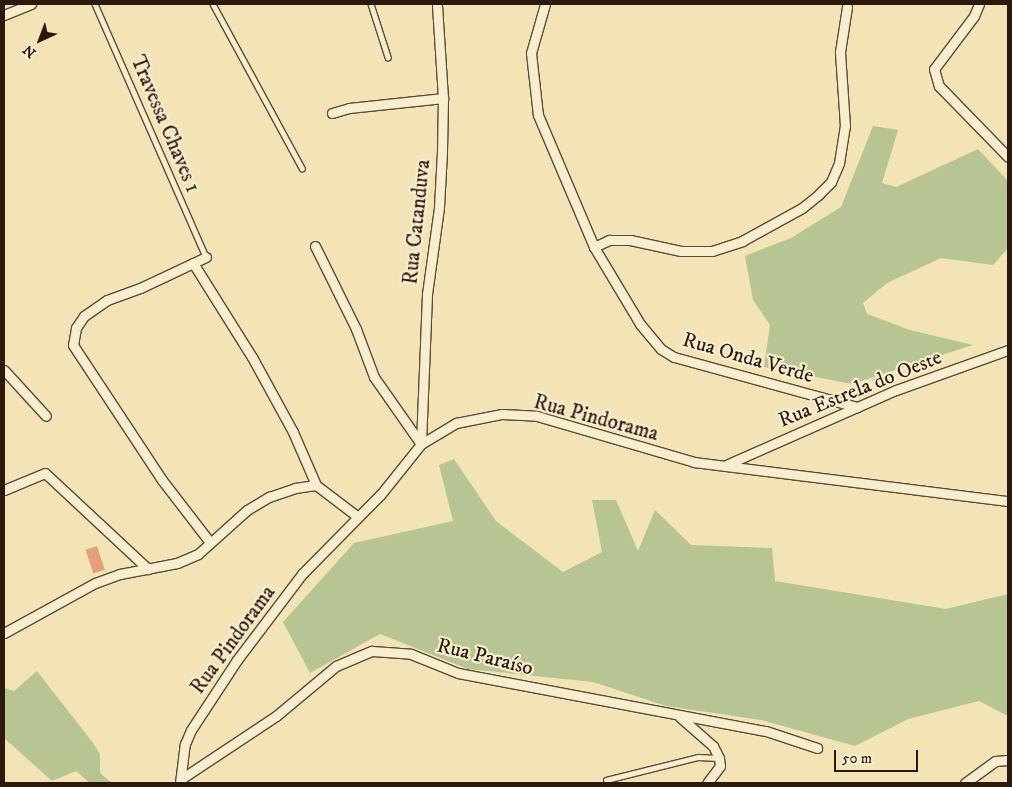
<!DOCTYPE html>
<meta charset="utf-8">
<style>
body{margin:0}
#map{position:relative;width:1012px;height:787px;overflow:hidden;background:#f3e4b5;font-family:"IM FELL DW Pica",serif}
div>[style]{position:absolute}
.green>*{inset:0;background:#b6c591}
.building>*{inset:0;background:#e5a079;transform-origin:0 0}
.roads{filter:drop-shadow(1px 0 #5e4c36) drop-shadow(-1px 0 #5e4c36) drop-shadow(0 1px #5e4c36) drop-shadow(0 -1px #5e4c36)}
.service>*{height:4.5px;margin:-2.25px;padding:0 2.25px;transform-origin:2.25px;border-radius:2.25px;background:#f7edcf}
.minor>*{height:9px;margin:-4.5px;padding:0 4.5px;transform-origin:4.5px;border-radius:4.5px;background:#f7edcf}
span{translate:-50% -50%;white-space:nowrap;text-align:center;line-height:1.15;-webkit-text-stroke:4.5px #f7edcf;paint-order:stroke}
.street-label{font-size:21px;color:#2c190c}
.frame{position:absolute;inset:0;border:5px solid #2c190c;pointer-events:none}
.north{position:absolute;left:15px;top:15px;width:50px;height:50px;-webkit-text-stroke:4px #f7edcf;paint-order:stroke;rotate:223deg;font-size:14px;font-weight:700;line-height:20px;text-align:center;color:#2c190c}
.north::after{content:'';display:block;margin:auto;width:18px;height:22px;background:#2c190c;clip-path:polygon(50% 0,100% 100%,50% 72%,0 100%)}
.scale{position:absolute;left:834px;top:750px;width:84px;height:22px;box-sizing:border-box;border:2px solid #2c190c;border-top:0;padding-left:6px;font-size:15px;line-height:18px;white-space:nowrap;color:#2c190c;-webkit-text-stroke:4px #f7edcf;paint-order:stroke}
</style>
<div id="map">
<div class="green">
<div style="clip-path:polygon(873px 126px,898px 130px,882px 183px,896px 187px,978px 149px,1008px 181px,1008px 248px,993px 265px,941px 258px,887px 283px,863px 303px,867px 314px,910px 330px,973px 345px,852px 384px,764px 367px,770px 325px,753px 300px,745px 256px,791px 238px,841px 207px)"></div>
<div style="clip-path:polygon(454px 459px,496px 521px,563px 572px,602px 552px,592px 500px,616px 500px,638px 551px,655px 510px,691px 545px,772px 548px,775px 581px,946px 609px,1008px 594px,1008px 716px,979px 701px,908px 719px,855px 746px,761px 720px,666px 706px,593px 682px,468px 669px,380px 634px,310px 673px,283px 622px,354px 543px,453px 521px,439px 465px)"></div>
<div style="clip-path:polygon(37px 671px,93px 743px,100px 754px,100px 773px,112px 783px,90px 783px,76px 771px,52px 781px,4px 738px,4px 688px,14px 691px)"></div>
</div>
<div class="building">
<div style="left:97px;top:546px;width:25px;height:12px;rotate:72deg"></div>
</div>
<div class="roads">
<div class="service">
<div style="left:95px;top:4px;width:276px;rotate:66.3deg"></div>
<div style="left:213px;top:4px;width:187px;rotate:61.5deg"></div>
<div style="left:371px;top:4px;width:56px;rotate:72.2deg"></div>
<div style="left:606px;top:780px;width:95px;rotate:-14deg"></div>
<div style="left:698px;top:757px;width:20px;rotate:3deg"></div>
</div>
<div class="minor">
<div style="left:545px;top:4px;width:51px;rotate:105.9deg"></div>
<div style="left:531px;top:53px;width:62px;rotate:83.6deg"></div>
<div style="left:538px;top:115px;width:143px;rotate:67deg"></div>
<div style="left:594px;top:247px;width:90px;rotate:59.1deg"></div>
<div style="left:640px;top:324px;width:33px;rotate:50deg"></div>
<div style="left:661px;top:349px;width:15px;rotate:32deg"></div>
<div style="left:674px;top:357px;width:190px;rotate:15.3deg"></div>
<div style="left:979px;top:4px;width:13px;rotate:113deg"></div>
<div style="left:974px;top:16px;width:66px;rotate:127deg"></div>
<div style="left:934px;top:69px;width:18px;rotate:74deg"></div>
<div style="left:939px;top:86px;width:99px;rotate:45.8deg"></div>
<div style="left:4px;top:15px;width:29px;rotate:-22deg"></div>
<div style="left:332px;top:113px;width:18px;rotate:-16deg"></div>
<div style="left:349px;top:108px;width:95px;rotate:-6.1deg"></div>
<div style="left:315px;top:246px;width:93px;rotate:63.7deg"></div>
<div style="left:356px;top:329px;width:51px;rotate:69.4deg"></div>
<div style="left:374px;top:377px;width:82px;rotate:55deg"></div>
<div style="left:594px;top:247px;width:17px;rotate:-25deg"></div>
<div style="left:609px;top:240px;width:21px"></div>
<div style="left:630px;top:240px;width:52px;rotate:12.2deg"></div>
<div style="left:681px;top:251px;width:31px"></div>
<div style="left:712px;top:251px;width:32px;rotate:-18deg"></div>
<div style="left:742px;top:241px;width:68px;rotate:-28.8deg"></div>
<div style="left:802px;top:208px;width:22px;rotate:-39deg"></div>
<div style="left:819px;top:194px;width:17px;rotate:-45deg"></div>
<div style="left:831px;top:182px;width:21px;rotate:-67deg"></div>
<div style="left:839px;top:163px;width:37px;rotate:-81deg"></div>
<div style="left:845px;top:126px;width:74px;rotate:-93.9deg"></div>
<div style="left:840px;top:52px;width:46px;rotate:-81.2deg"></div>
<div style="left:206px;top:257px;width:73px;rotate:154.8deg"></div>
<div style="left:140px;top:288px;width:35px;rotate:160deg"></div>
<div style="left:107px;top:300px;width:28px;rotate:145deg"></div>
<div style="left:84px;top:316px;width:14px;rotate:124deg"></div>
<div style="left:76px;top:328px;width:17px;rotate:100deg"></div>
<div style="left:73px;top:345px;width:162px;rotate:56.6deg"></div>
<div style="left:162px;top:480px;width:77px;rotate:52.4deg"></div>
<div style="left:193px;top:263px;width:111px;rotate:57.9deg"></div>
<div style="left:252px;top:357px;width:85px;rotate:61.3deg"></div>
<div style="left:293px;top:432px;width:58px;rotate:66.5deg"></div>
<div style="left:4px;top:370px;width:62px;rotate:47.6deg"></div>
<div style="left:421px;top:444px;width:150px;rotate:-87.7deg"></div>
<div style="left:427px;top:294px;width:88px;rotate:-82.1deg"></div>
<div style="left:439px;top:207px;width:56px;rotate:-86.9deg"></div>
<div style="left:442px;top:151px;width:53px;rotate:-88.9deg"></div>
<div style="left:443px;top:98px;width:94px;rotate:-93.7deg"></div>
<div style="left:728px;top:464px;width:184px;rotate:-23.8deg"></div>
<div style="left:896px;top:390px;width:119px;rotate:-19.7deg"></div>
<div style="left:4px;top:490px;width:44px;rotate:-22.5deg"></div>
<div style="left:45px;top:473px;width:141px;rotate:43deg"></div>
<div style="left:4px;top:633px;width:104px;rotate:-28.8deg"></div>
<div style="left:95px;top:583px;width:27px;rotate:-20deg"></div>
<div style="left:120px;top:574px;width:58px;rotate:-10.9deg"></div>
<div style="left:177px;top:563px;width:23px;rotate:-23deg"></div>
<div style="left:198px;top:554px;width:66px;rotate:-41.9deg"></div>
<div style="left:247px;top:510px;width:26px;rotate:-31deg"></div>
<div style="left:269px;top:497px;width:28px;rotate:-19deg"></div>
<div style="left:295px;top:488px;width:21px;rotate:-8deg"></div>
<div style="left:316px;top:485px;width:53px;rotate:37.3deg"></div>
<div style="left:680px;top:717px;width:44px;rotate:41.3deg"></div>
<div style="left:713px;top:746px;width:13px;rotate:63deg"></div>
<div style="left:719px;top:758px;width:8px;rotate:83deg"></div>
<div style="left:720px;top:766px;width:21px;rotate:127deg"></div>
<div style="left:181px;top:779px;width:114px;rotate:-33.6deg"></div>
<div style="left:276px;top:716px;width:78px;rotate:-39.8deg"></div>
<div style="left:336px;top:666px;width:39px;rotate:-23deg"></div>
<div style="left:372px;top:651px;width:39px;rotate:4deg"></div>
<div style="left:411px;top:654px;width:51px;rotate:22deg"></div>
<div style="left:458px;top:673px;width:313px;rotate:10.7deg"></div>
<div style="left:766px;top:731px;width:54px;rotate:18.4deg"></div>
<div style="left:180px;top:783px;width:39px;rotate:-83deg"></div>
<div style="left:185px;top:744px;width:15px;rotate:-67deg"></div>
<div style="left:191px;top:730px;width:84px;rotate:-56.7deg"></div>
<div style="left:237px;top:660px;width:108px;rotate:-52.9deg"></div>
<div style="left:302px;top:574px;width:112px;rotate:-45.4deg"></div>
<div style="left:381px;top:494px;width:64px;rotate:-51.3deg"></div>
<div style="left:421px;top:444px;width:41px;rotate:-31deg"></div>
<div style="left:456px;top:423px;width:47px;rotate:-11.1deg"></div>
<div style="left:502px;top:414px;width:35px;rotate:3deg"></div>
<div style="left:537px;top:416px;width:164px;rotate:16.3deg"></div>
<div style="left:694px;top:462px;width:316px;rotate:7.1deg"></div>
<div style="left:965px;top:783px;width:37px;rotate:-36deg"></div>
<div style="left:995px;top:761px;width:13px;rotate:-4deg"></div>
</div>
</div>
<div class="street-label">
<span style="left:165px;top:124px;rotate:67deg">Travessa Chaves 1</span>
<span style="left:417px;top:222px;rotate:-84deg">Rua Catanduva</span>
<span style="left:748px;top:358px;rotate:16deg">Rua Onda Verde</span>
<span style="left:860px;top:389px;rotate:-22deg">Rua Estrela do Oeste</span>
<span style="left:596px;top:418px;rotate:15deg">Rua Pindorama</span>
<span style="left:233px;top:640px;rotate:-54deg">Rua Pindorama</span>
<span style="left:485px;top:657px;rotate:14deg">Rua Paraíso</span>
</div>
<div class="frame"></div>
<div class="north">N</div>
<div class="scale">50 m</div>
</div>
